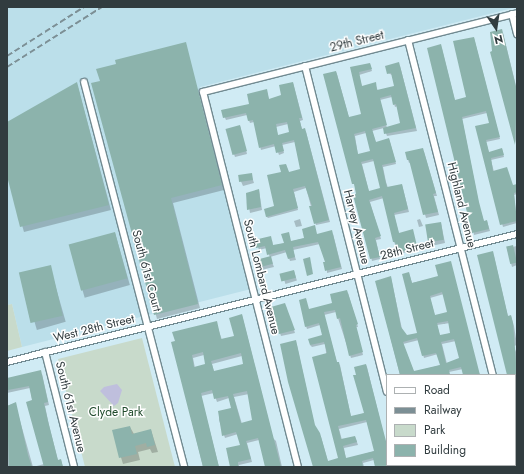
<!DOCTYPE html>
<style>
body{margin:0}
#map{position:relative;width:524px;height:474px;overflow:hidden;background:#d0ebf4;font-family:Jost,sans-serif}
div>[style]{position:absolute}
.built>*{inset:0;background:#bbdfea}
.green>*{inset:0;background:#c8dacb}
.water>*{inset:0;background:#bfbfdd}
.shadow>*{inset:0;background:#0003;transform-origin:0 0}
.building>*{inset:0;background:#8cb3ac;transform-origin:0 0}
.roads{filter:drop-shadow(1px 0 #718a91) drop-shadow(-1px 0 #718a91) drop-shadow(0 1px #718a91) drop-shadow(0 -1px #718a91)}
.minor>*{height:6px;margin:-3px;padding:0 3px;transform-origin:3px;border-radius:3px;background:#fff}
.rail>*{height:2px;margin-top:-1px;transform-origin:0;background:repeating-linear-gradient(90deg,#7c8f95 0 6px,transparent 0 9px)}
span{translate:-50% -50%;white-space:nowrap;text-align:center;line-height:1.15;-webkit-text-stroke:3px #fff;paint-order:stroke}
.street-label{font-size:12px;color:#313c3f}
.park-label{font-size:12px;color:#204b2c}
.frame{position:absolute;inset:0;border:8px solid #313c3f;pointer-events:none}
.legend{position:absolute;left:386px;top:374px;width:130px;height:92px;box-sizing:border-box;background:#fff;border:1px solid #adb1b2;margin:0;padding:5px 7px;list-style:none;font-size:12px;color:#313c3f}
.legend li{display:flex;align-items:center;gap:8px;height:20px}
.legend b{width:20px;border:1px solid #adb1b2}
.north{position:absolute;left:476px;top:8px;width:40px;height:40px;-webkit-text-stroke:3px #fff;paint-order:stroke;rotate:167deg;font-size:11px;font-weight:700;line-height:16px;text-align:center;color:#313c3f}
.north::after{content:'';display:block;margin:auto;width:14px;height:18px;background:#313c3f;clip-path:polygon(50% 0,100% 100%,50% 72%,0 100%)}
</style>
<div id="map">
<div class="built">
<div style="clip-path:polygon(7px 7px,517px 7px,200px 87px,251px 289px,22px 347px,12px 304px,7px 305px)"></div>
</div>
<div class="green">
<div style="clip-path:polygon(12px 304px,22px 347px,7px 351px,7px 305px)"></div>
<div style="clip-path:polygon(142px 338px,175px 467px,85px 467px,58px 359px)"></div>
</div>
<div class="water">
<div style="clip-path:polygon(117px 384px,122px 390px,118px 403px,114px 406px,100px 391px,104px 387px)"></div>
</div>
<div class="shadow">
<div style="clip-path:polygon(491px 33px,503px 33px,517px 90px,517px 148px)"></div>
<div style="clip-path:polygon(474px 38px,500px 139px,486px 142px,489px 153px,502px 149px,504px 157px,491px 160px,494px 172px,513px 186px,517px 185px,517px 194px,514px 195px,517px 223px,503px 227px,476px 127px,490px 124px,487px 113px,462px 119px,479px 205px,484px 222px,487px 221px,490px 231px,474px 235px,441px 45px,455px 101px,467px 98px)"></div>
<div style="clip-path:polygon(185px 43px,224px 190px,173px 203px,200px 308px,157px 319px,93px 84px,101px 82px,117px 64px)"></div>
<div style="clip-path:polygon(evenodd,370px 64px,372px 71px,359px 75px,362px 87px,376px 86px,378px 91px,395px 87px,392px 75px,388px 73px,400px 66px,417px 131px,387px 136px,384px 128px,372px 131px,376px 143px,389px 139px,390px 142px,396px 164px,383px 167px,386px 182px,388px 188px,402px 185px,409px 212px,394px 215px,399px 234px,413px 233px,417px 249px,400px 254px,394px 242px,384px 198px,370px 202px,381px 239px,376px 240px,380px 259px,372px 261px,355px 186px,324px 75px,336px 72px,337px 74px,349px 118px,362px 115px,351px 68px,370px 64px,392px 97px,395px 107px,398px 106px,402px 124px,387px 128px,380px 100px,392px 97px,370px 64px,366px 133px,371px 152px,358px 155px,355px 136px,366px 133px,370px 64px,374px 161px,382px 189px,369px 192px,362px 164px,374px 161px)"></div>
<div style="clip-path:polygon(evenodd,293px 83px,303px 120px,300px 121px,302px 130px,306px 132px,330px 222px,316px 225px,306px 188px,294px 192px,298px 210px,268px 218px,266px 216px,276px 207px,282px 172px,286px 165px,289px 173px,301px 170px,295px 142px,282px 145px,284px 153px,279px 155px,276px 146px,261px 150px,254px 122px,250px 123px,247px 115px,226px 120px,222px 111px,250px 105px,267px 92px,269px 100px,282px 96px,293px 83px,288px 124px,291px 133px,278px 136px,276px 127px,288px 124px)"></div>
<div style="clip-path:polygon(77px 84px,111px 210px,24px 232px,7px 172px,7px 123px)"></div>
<div style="clip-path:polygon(240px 126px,247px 154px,235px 157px,234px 154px)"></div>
<div style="clip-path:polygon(424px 152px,437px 196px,434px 196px,439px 215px,426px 218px,411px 162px,409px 163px,406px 153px)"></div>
<div style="clip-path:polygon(251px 174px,254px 183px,243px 186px,239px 177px)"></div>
<div style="clip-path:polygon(259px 190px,262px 210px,250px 213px,247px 194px)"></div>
<div style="clip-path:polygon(300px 219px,302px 226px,296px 227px,294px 221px)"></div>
<div style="clip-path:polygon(420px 219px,423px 226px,419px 227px,417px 220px)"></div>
<div style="clip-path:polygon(441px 223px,445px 243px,431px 246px,430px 244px)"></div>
<div style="left:115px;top:233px;width:54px;height:47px;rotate:74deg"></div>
<div style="clip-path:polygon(333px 234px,342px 269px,327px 273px,327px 262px,320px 244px,293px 250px,296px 260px,290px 261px,287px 252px,270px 257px,274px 267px,261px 270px,260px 267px,270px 258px,267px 248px,259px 250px,256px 241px,272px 240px,273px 246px,317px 235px)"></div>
<div style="clip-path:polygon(517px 246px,517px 265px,512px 267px,507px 248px)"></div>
<div style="clip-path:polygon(493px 252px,508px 317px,511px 316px,514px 326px,517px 345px,514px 346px,517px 355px,517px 404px,515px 375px,510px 375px)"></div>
<div style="left:50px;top:267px;width:57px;height:30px;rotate:74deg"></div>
<div style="left:294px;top:271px;width:10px;height:12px;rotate:73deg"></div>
<div style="clip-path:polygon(evenodd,409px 273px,412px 283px,439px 277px,480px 375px,464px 375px,463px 369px,449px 372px,450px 375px,400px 375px,376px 281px,391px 278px,402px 329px,407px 336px,418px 334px,409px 273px,444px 294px,449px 313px,435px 316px,430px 298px,444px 294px,409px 273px,450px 323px,451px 333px,440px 336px,437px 325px,450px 323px,409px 273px,419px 340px,424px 358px,438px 354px,441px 365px,414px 372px,403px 344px,419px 340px,409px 273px,456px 341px,460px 359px,447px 364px,442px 344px,456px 341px)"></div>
<div style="clip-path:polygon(evenodd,348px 293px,358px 327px,356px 327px,363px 355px,351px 358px,336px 312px,324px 315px,337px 363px,340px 365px,351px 417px,365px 413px,357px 375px,366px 365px,367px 367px,387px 448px,387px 465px,392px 467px,376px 467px,374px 460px,363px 463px,364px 467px,314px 467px,296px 341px,315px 428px,321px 437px,328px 462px,339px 459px,325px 344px,312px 347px,310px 345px,323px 336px,320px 325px,307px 329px,306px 326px,309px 310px,334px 304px,348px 293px,367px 422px,375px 451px,346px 459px,344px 448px,358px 445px,356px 439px,355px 437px,342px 440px,339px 429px,367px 422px)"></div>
<div style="clip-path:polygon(286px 307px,295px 333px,281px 336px,280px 333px)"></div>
<div style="clip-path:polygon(evenodd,242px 315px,273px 438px,276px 441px,282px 467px,266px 467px,259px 440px,247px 443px,252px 462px,239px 465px,239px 467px,230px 467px,241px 446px,238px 434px,225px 438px,219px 420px,219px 412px,232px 409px,229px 398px,217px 402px,214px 393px,201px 396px,219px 467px,203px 467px,173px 343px,216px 322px,222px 340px,235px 337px,242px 315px,204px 355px,206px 365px,195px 368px,193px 358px,204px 355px,242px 315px,242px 356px,245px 364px,214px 372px,212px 364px,242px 356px,242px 315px,249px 394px,253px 421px,242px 424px,234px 397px,249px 394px)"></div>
<div style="clip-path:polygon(42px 374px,49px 405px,45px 406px,49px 425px,58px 461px,61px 460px,63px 467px,12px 467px,12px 465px,7px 467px,7px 426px,15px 424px,13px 415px,7px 416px,7px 406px,15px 403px,33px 467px,44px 464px,30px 388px,7px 393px,7px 379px)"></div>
<div style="clip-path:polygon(130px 427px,134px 434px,151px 430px,158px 452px,152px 453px,150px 449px,138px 452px,140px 460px,123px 464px,113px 431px)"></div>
<div style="clip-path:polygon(438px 465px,430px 467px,423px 465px)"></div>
</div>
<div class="building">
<div style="clip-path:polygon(502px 29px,517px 91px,515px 145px,490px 52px,492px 51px,490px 32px)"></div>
<div style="clip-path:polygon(474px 37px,500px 137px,486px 140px,489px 152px,502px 148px,504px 155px,491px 158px,493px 171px,507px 167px,513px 185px,517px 184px,517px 192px,514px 193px,517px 221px,500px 225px,498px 217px,475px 126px,489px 123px,486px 111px,462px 117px,479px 202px,484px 221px,487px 220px,489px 229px,472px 233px,427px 48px,441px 44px,455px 100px,466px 97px,453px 41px)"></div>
<div style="clip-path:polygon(186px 42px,222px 185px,171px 198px,198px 304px,154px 315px,91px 83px,100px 81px,96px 69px,116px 64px,115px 60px)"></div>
<div style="clip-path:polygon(evenodd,399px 62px,416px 128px,384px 134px,383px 128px,400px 123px,396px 104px,393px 105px,391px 95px,380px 98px,387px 125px,372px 129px,376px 142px,389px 138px,396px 162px,382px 165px,385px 179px,387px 187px,402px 184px,408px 209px,394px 213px,399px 233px,413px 229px,417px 246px,398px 253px,395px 242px,393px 242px,382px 196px,369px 200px,381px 236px,375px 238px,380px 257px,370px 259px,353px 195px,356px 194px,354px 184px,352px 184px,323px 74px,336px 71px,349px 117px,361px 114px,350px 67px,370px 63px,372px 69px,359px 72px,362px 86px,376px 82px,377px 90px,394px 86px,391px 73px,387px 74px,385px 66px,399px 62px,365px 131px,370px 151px,358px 154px,354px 134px,365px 131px,399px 62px,373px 159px,380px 188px,369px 191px,361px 162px,373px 159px)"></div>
<div style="clip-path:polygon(77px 82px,109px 205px,20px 227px,7px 176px,7px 122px)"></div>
<div style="clip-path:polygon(evenodd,293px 82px,302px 118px,299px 118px,302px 129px,305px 128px,329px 220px,314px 224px,309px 206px,312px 206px,305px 186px,293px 189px,298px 208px,266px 217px,264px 209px,274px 206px,267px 175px,281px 172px,279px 165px,286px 164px,289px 172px,300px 169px,294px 140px,282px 143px,284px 151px,276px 153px,274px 144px,259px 148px,253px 120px,248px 121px,246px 113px,223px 118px,221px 110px,249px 104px,247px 94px,267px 89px,269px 99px,281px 95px,279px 85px,293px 82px,287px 122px,289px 132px,278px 135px,276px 124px,287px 122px)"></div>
<div style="left:240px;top:125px;width:27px;height:15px;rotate:75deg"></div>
<div style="clip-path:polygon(423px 148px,436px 193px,433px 194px,438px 212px,423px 215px,409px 160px,407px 160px,405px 152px)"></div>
<div style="left:252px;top:173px;width:7px;height:14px;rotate:82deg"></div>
<div style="clip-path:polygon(259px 189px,261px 207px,247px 210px,246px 193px)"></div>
<div style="left:441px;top:222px;width:18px;height:16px;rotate:81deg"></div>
<div style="clip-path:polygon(315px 225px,317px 234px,332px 230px,341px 267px,325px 271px,323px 262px,325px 262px,318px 242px,293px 247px,295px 257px,288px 259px,285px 250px,267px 255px,265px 246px,256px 248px,254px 240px,271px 236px,273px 245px,284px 243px,281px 234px,289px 232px,291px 241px,304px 238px,302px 229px)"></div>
<div style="left:115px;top:232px;width:48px;height:48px;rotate:75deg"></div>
<div style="left:513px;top:245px;width:18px;height:7px;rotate:77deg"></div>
<div style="clip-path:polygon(493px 251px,508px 316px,511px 315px,513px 323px,517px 375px,507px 375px,477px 255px)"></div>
<div style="left:271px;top:256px;width:8px;height:15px;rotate:76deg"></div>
<div style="clip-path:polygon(310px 257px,313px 274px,307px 276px,303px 259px)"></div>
<div style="clip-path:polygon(evenodd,451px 261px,480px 375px,463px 375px,461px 367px,449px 370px,450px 375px,400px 375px,375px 281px,391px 276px,401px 327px,407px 335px,417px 333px,402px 274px,409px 272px,412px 283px,438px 276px,435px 265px,451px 261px,442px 292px,447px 312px,435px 315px,430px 296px,442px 292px,451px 261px,448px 321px,450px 333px,440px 335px,437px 323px,448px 321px,451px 261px,417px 338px,422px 356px,436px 353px,440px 365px,414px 371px,403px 342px,417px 338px,451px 261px,454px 339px,459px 358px,446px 363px,441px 342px,454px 339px)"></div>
<div style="left:51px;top:265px;width:52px;height:33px;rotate:77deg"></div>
<div style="left:294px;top:270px;width:8px;height:15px;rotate:76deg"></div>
<div style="clip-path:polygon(evenodd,347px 290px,358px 324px,356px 325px,363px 352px,349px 356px,340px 318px,337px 319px,335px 310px,324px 312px,337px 362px,339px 362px,351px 416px,364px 413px,353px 375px,356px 375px,354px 367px,366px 364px,387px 445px,387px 467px,375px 467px,373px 458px,362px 461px,363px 467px,313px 467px,288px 382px,280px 344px,296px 340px,315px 425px,320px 433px,328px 461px,338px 458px,312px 357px,327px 353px,324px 342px,310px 345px,308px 339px,322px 335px,319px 323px,305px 327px,299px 300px,306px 298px,309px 309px,332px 303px,330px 294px,347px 290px,366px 420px,374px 451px,346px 458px,343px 446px,357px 442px,355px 436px,341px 439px,338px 426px,366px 420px)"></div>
<div style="clip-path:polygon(285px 303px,295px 330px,279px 334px,271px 307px)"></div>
<div style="clip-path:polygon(evenodd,242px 314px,281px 467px,265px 467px,258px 438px,246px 441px,251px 459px,238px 462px,238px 467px,230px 467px,226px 448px,240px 445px,236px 432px,222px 436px,218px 411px,231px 408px,228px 396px,214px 399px,212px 390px,201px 393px,219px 467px,203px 467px,171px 342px,175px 341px,172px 332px,217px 321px,221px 339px,234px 336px,229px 318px,242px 314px,203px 352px,205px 364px,194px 367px,192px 355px,203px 352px,242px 314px,241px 353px,243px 364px,214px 371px,211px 361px,241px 353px,242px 314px,247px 391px,252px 420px,241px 423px,233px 394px,247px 391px)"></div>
<div style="clip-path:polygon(41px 370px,48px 402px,44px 403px,48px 421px,58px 460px,61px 459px,63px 467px,44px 467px,26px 402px,32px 400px,29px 386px,8px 390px,7px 387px,7px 378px)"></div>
<div style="clip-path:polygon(16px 402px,28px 455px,32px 467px,9px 467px,7px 406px)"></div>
<div style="clip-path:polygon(130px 426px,132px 434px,151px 429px,155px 445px,147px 447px,146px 443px,135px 446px,137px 454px,119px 458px,112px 430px)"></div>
</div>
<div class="roads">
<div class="minor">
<div style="left:512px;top:14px;width:21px;rotate:76deg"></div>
<div style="left:408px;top:40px;width:346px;rotate:75.8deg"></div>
<div style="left:305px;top:66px;width:336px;rotate:75.9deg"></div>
<div style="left:84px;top:82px;width:398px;rotate:75.4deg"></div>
<div style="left:45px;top:352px;width:119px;rotate:75.8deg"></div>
<div style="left:7px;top:362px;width:526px;rotate:-14.09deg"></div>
<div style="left:515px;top:452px;width:2px"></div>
<div style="left:515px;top:462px;width:5px;rotate:79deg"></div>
<div style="left:405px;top:465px;width:2px;rotate:63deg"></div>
<div style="left:298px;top:467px;width:387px;rotate:-104.2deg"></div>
<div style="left:203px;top:92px;width:324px;rotate:-14.1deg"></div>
<div style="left:455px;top:467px;width:8px;rotate:-14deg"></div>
</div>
</div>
<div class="rail">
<div style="left:7px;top:56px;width:91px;rotate:-32.5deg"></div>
<div style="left:7px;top:67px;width:112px;rotate:-32.3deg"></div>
</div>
<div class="street-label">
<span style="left:357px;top:42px;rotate:-14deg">29th Street</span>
<span style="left:461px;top:205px;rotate:76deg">Highland Avenue</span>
<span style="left:356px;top:227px;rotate:76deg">Harvey Avenue</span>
<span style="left:407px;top:250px;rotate:-14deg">28th Street</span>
<span style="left:146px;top:271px;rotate:75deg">South 61st Court</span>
<span style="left:261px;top:277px;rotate:76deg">South Lombard Avenue</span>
<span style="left:94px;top:329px;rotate:-14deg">West 28th Street</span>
<span style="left:70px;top:407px;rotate:76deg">South 61st Avenue</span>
</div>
<div class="park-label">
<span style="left:116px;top:413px">Clyde Park</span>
</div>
<div class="frame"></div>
<ul class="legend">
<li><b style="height:5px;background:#fff"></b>Road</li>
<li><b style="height:5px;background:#7c8f95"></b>Railway</li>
<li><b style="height:11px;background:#c8dacb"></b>Park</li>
<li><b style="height:11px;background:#8cb3ac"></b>Building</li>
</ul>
<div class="north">N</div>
</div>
